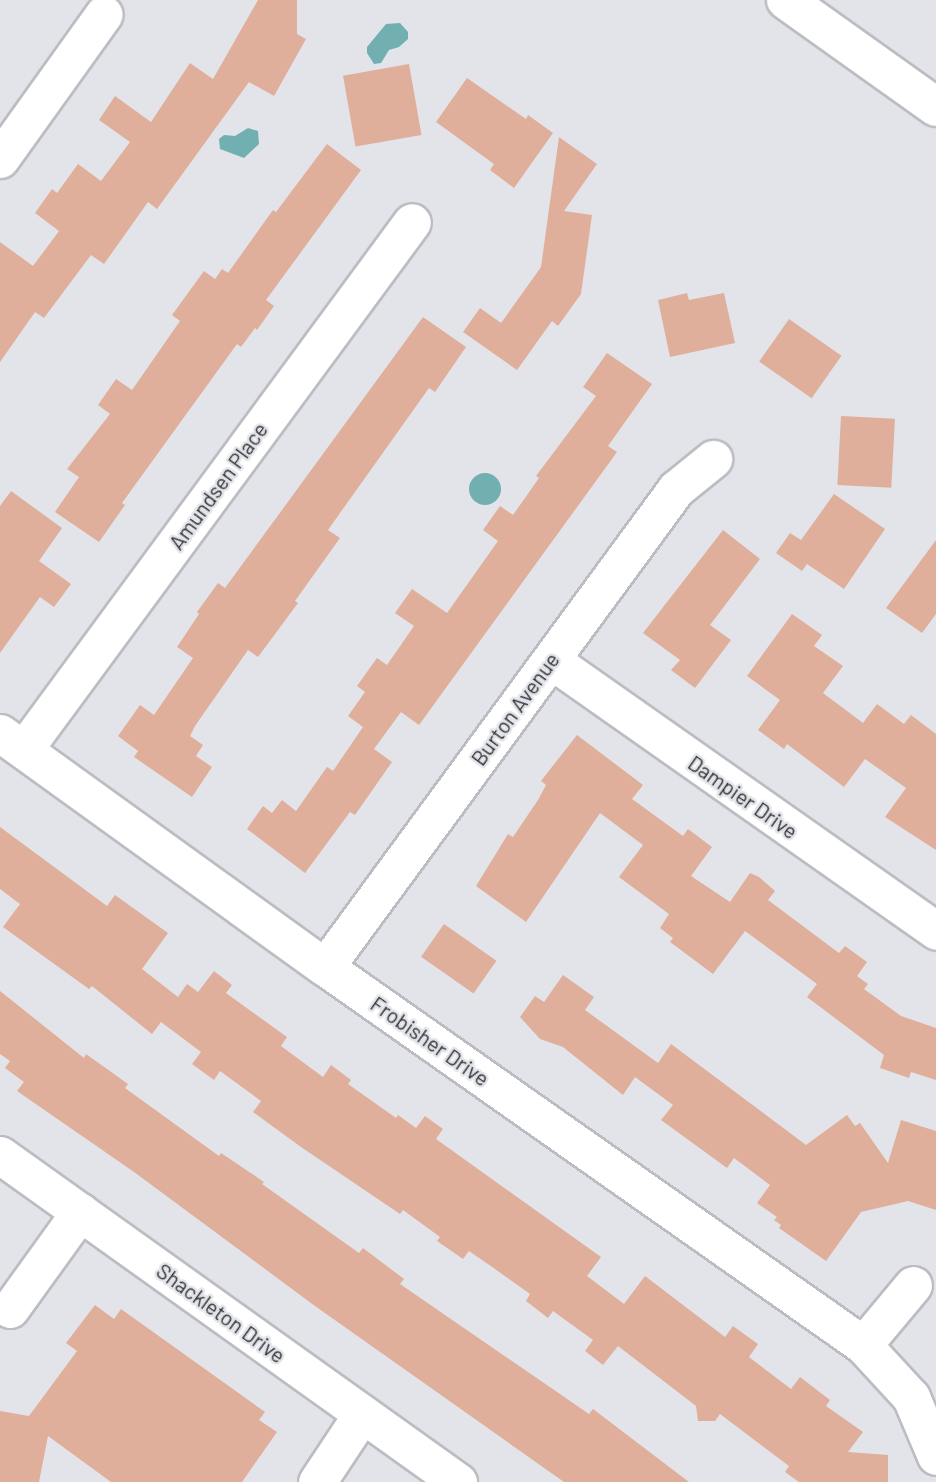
<!DOCTYPE html>
<style>
body{margin:0}
#map{position:relative;width:936px;height:1482px;overflow:hidden;background:#e2e4e9;font-family:Barlow,sans-serif}
div>[style]{position:absolute}
.water>*{inset:0;background:#72afb0}
.round{border-radius:50%}
.building>*{inset:0;background:#dfaf9b;transform-origin:0 0}
.roads{filter:drop-shadow(2px 0 #bbbdc2) drop-shadow(-2px 0 #bbbdc2) drop-shadow(0 2px #bbbdc2) drop-shadow(0 -2px #bbbdc2)}
.minor>*{height:37px;margin:-18.5px;padding:0 18.5px;transform-origin:18.5px;border-radius:18.5px;background:#fff}
.major>*{height:38px;margin:-19px;padding:0 19px;transform-origin:19px;border-radius:19px;background:#fff}
span{translate:-50% -50%;white-space:nowrap;text-align:center;line-height:1.15;-webkit-text-stroke:5px #e2e4e9;paint-order:stroke}
.street-label{font-size:21px;color:#323335}
</style>
<div id="map">
<div class="water">
<div style="clip-path:polygon(400px 23px,408px 32px,408px 39px,399px 47px,389px 50px,381px 63px,374px 64px,367px 53px,367px 47px,386px 24px)"></div>
<div style="clip-path:polygon(248px 128px,258px 131px,259px 144px,244px 158px,220px 149px,219px 139px,224px 135px,235px 136px)"></div>
<div class="round" style="left:469px;top:473px;width:32px;height:32px"></div>
</div>
<div class="building">
<div style="clip-path:polygon(258px 0,297px 0,297px 34px,306px 39px,274px 96px,249px 82px,157px 209px,148px 202px,104px 264px,91px 255px,44px 318px,35px 312px,0 362px,0 242px,33px 266px,59px 231px,35px 213px,52px 189px,57px 193px,78px 164px,101px 181px,130px 142px,99px 120px,115px 96px,151px 122px,190px 63px,213px 79px)"></div>
<div style="left:409px;top:64px;width:72px;height:67px;rotate:80deg"></div>
<div style="clip-path:polygon(467px 78px,526px 119px,528px 115px,553px 133px,514px 188px,490px 170px,494px 164px,436px 122px)"></div>
<div style="clip-path:polygon(559px 137px,597px 164px,564px 211px,592px 215px,581px 294px,558px 326px,552px 321px,517px 370px,463px 332px,480px 308px,501px 323px,541px 267px)"></div>
<div style="clip-path:polygon(327px 144px,361px 170px,266px 300px,274px 306px,257px 330px,255px 328px,241px 347px,237px 344px,122px 503px,125px 505px,99px 542px,55px 512px,79px 477px,67px 469px,110px 414px,98px 405px,116px 379px,132px 390px,180px 321px,172px 315px,204px 271px,215px 279px,222px 269px,228px 273px,273px 210px,276px 212px)"></div>
<div style="clip-path:polygon(687px 293px,689px 300px,724px 293px,735px 343px,670px 357px,658px 300px)"></div>
<div style="clip-path:polygon(423px 317px,466px 347px,435px 392px,429px 388px,328px 530px,340px 538px,295px 601px,298px 603px,258px 657px,248px 650px,195px 726px,190px 736px,203px 745px,196px 756px,212px 767px,192px 797px,134px 757px,138px 751px,118px 736px,140px 705px,154px 715px,193px 658px,177px 647px,199px 614px,197px 612px,218px 583px,225px 588px)"></div>
<div style="left:789px;top:319px;width:64px;height:52px;rotate:35deg"></div>
<div style="clip-path:polygon(607px 353px,652px 384px,608px 446px,617px 452px,419px 725px,401px 712px,374px 749px,392px 762px,355px 815px,350px 812px,305px 873px,247px 829px,263px 806px,272px 813px,282px 800px,296px 811px,327px 767px,333px 771px,363px 727px,348px 716px,365px 692px,357px 686px,377px 658px,387px 665px,414px 626px,395px 613px,412px 589px,447px 613px,498px 541px,483px 530px,500px 506px,513px 515px,539px 478px,536px 476px,596px 396px,583px 387px)"></div>
<div style="left:841px;top:416px;width:54px;height:69px;rotate:3deg"></div>
<div style="clip-path:polygon(11px 491px,62px 528px,39px 561px,71px 584px,54px 607px,40px 597px,0 653px,0 506px)"></div>
<div style="clip-path:polygon(834px 494px,885px 529px,844px 589px,807px 564px,802px 571px,776px 553px,790px 533px,801px 540px)"></div>
<div style="clip-path:polygon(723px 530px,760px 559px,710px 625px,731px 640px,695px 688px,671px 670px,680px 660px,643px 633px)"></div>
<div style="clip-path:polygon(936px 540px,936px 614px,922px 633px,886px 608px)"></div>
<div style="clip-path:polygon(792px 614px,822px 635px,814px 646px,843px 666px,823px 693px,863px 723px,877px 704px,904px 724px,911px 715px,936px 734px,936px 850px,885px 817px,906px 788px,865px 759px,844px 787px,787px 744px,784px 749px,758px 730px,780px 700px,747px 676px)"></div>
<div style="clip-path:polygon(577px 735px,643px 785px,632px 799px,683px 836px,688px 829px,712px 847px,691px 876px,730px 902px,750px 873px,759px 877px,775px 891px,768px 900px,839px 953px,845px 946px,867px 962px,857px 976px,868px 984px,864px 989px,901px 1016px,936px 1028px,936px 1080px,911px 1072px,909px 1078px,880px 1068px,884px 1055px,807px 997px,817px 984px,745px 931px,713px 974px,670px 942px,673px 938px,660px 928px,669px 914px,619px 877px,643px 845px,600px 813px,526px 922px,476px 886px,508px 834px,513px 837px,538px 800px,546px 785px,541px 781px)"></div>
<div style="clip-path:polygon(0 827px,107px 906px,115px 895px,168px 933px,142px 969px,178px 997px,187px 984px,198px 992px,214px 971px,232px 985px,226px 993px,287px 1037px,281px 1046px,323px 1077px,331px 1065px,351px 1080px,348px 1084px,396px 1118px,398px 1115px,416px 1128px,425px 1116px,443px 1129px,436px 1139px,601px 1257px,587px 1276px,624px 1304px,645px 1276px,725px 1337px,733px 1326px,758px 1344px,749px 1357px,791px 1389px,800px 1377px,830px 1400px,826px 1406px,863px 1432px,848px 1452px,888px 1455px,888px 1482px,799px 1482px,785px 1472px,789px 1466px,720px 1414px,715px 1421px,698px 1421px,696px 1406px,618px 1346px,603px 1365px,585px 1351px,593px 1340px,553px 1311px,548px 1318px,526px 1301px,530px 1294px,495px 1269px,469px 1251px,463px 1259px,437px 1241px,440px 1237px,403px 1210px,400px 1214px,301px 1147px,253px 1112px,261px 1101px,220px 1071px,214px 1080px,192px 1064px,201px 1052px,161px 1022px,152px 1034px,92px 986px,89px 989px,3px 927px,20px 904px,0 889px)"></div>
<div style="left:444px;top:924px;width:64px;height:40px;rotate:35deg"></div>
<div style="clip-path:polygon(563px 975px,594px 997px,585px 1010px,658px 1063px,671px 1044px,806px 1145px,847px 1115px,855px 1126px,860px 1123px,888px 1163px,901px 1120px,936px 1131px,936px 1210px,908px 1201px,861px 1212px,826px 1261px,779px 1228px,781px 1225px,774px 1220px,777px 1217px,757px 1203px,770px 1185px,734px 1158px,727px 1168px,661px 1120px,673px 1105px,635px 1077px,623px 1095px,563px 1047px,540px 1039px,520px 1017px,535px 996px,544px 1002px)"></div>
<div style="clip-path:polygon(0 991px,84px 1058px,86px 1054px,128px 1084px,125px 1088px,219px 1156px,221px 1153px,264px 1182px,262px 1184px,359px 1253px,363px 1248px,404px 1279px,400px 1284px,589px 1414px,593px 1409px,689px 1482px,564px 1482px,315px 1306px,134px 1172px,17px 1091px,24px 1082px,5px 1068px,10px 1061px,0 1054px)"></div>
<div style="clip-path:polygon(95px 1305px,114px 1319px,121px 1309px,265px 1412px,259px 1420px,277px 1432px,242px 1482px,111px 1482px,48px 1436px,39px 1482px,0 1482px,0 1411px,29px 1416px,77px 1351px,66px 1343px)"></div>
</div>
<div class="roads">
<div class="minor">
<div style="left:0;top:159px;width:178px;rotate:-54.4deg"></div>
<div style="left:551px;top:660px;width:471px;rotate:35.1deg"></div>
<div style="left:0;top:733px;width:400px;rotate:35.8deg"></div>
<div style="left:325px;top:967px;width:658px;rotate:35.09deg"></div>
<div style="left:863px;top:1345px;width:71px;rotate:47.3deg"></div>
<div style="left:911px;top:1397px;width:64px;rotate:67deg"></div>
<div style="left:24px;top:749px;width:654px;rotate:-53.64deg"></div>
<div style="left:325px;top:967px;width:593px;rotate:-53.71deg"></div>
<div style="left:676px;top:489px;width:48px;rotate:-39deg"></div>
<div style="left:0;top:1155px;width:563px;rotate:35.53deg"></div>
<div style="left:10px;top:1309px;width:120px;rotate:-54.2deg"></div>
<div style="left:863px;top:1345px;width:78px;rotate:-50.2deg"></div>
<div style="left:317px;top:1482px;width:82px;rotate:-56.5deg"></div>
</div>
<div class="major">
<div style="left:786px;top:0;width:184px;rotate:35.5deg"></div>
</div>
</div>
<div class="street-label">
<span style="left:218px;top:486px;rotate:-54deg">Amundsen Place</span>
<span style="left:515px;top:709px;rotate:-54deg">Burton Avenue</span>
<span style="left:743px;top:797px;rotate:35deg">Dampier Drive</span>
<span style="left:430px;top:1041px;rotate:35deg">Frobisher Drive</span>
<span style="left:221px;top:1313px;rotate:36deg">Shackleton Drive</span>
</div>
</div>
